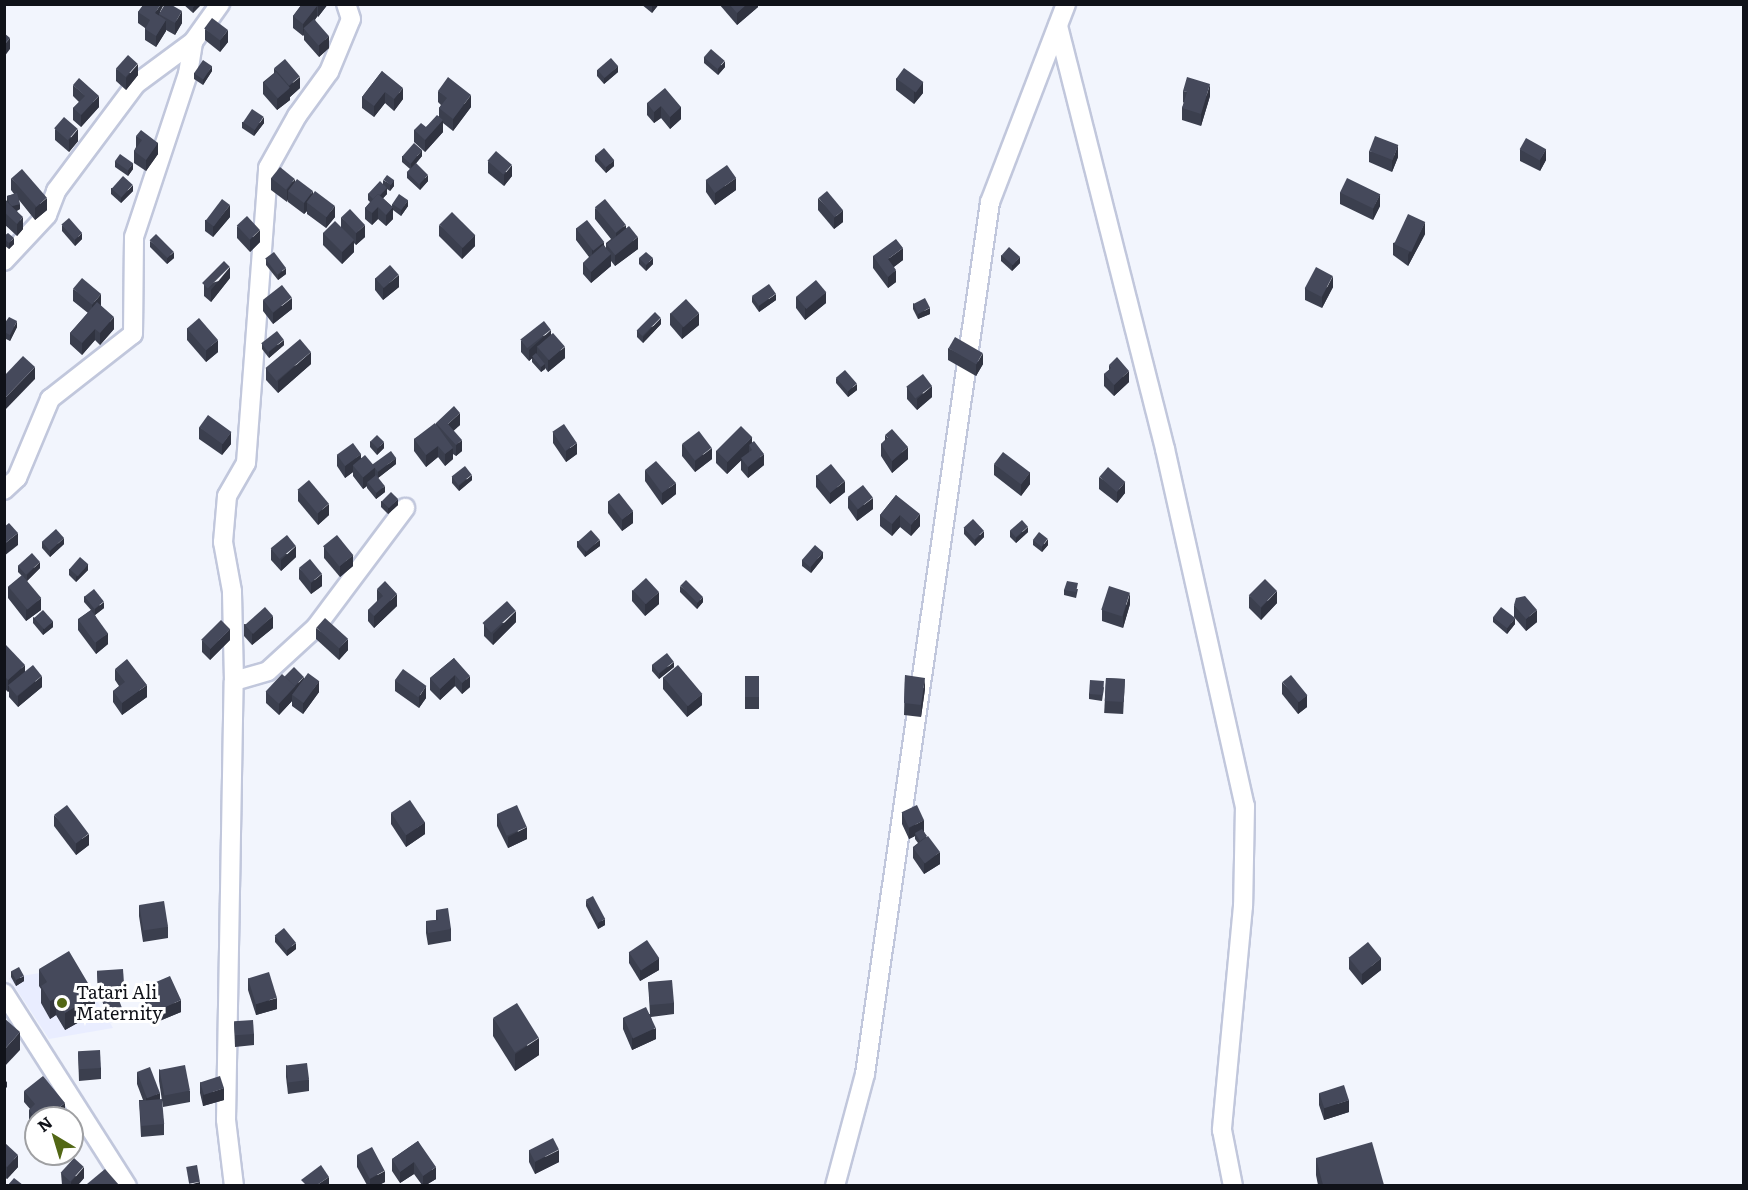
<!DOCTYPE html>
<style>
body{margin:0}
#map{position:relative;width:1748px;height:1190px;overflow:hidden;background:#f2f5fd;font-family:Literata,serif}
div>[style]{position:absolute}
.built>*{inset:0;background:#e9edff}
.roads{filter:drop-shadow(2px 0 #c1c7dc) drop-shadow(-2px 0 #c1c7dc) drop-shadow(0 2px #c1c7dc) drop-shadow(0 -2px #c1c7dc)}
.minor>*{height:18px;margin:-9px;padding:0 9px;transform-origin:9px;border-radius:9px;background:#fff}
.wall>*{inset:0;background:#3b3f4e;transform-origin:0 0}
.shaded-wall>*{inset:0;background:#303340}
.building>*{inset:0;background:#45495b;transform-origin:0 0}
.dots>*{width:16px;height:16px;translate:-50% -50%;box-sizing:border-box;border:3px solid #fff;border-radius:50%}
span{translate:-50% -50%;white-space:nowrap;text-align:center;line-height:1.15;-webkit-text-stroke:6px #fff;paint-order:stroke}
.poi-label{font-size:18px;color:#101219}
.left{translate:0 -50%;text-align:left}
.frame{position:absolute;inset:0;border:6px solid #101219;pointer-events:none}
.north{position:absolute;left:24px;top:1106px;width:60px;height:60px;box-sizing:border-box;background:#fff;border:2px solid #9fa0a3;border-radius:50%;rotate:322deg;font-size:16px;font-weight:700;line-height:24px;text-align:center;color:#101219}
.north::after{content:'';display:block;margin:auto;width:21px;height:27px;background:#526715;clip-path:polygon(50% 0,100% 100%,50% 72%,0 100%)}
</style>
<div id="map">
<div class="built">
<div style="clip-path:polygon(77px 967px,113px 1028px,49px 1039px,9px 978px)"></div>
</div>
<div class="roads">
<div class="minor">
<div style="left:1058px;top:26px;width:436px;rotate:75.8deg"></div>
<div style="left:1165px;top:449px;width:366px;rotate:77.4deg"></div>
<div style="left:1245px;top:806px;width:100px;rotate:91.1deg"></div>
<div style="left:1243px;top:906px;width:225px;rotate:95.4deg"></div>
<div style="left:1222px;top:1130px;width:57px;rotate:78.9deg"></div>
<div style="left:4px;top:261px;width:63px;rotate:-46.9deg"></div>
<div style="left:47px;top:215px;width:26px;rotate:-69deg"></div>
<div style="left:56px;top:191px;width:134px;rotate:-53.2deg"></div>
<div style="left:136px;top:84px;width:71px;rotate:-36.4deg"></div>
<div style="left:4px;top:490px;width:18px;rotate:-43deg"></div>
<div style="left:17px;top:478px;width:86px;rotate:-67.3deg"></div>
<div style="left:50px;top:399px;width:105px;rotate:-38.1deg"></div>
<div style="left:133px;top:334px;width:97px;rotate:-89.4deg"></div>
<div style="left:134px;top:237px;width:172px;rotate:-71.7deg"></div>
<div style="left:188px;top:74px;width:32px;rotate:-81deg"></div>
<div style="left:193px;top:42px;width:47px;rotate:-54.6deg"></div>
<div style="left:234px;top:681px;width:35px;rotate:-16deg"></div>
<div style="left:268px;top:671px;width:65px;rotate:-42.5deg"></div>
<div style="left:316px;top:627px;width:149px;rotate:-53.2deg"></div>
<div style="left:4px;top:993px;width:229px;rotate:57.5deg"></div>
<div style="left:234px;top:1186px;width:66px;rotate:-96.9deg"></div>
<div style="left:226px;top:1120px;width:439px;rotate:-89deg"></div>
<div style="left:234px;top:681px;width:90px;rotate:-91.3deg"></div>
<div style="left:232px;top:591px;width:50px;rotate:-100.4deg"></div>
<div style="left:223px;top:542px;width:46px;rotate:-85deg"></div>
<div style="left:227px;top:496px;width:38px;rotate:-60deg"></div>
<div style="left:246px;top:463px;width:296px;rotate:-85.7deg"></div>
<div style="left:268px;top:168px;width:60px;rotate:-60.9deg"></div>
<div style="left:297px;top:116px;width:54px;rotate:-54deg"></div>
<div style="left:329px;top:72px;width:57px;rotate:-67.5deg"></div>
<div style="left:351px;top:19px;width:16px;rotate:-108deg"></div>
<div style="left:835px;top:1186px;width:116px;rotate:-75deg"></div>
<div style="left:865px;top:1074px;width:881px;rotate:-81.84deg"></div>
<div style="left:990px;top:202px;width:212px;rotate:-69deg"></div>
</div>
</div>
<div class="wall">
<div style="clip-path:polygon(144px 4px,182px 23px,175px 35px,166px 30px,166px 31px,156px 47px,145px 40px,145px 28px,138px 23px,138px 12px)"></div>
<div style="clip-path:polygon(183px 4px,201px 4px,193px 13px)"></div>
<div style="clip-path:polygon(302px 4px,328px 4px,318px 17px,317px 16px,315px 20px,329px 48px,319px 57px,304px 40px,304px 35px,303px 36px,293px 28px,293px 16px)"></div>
<div style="clip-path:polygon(641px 4px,659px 4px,652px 13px)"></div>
<div style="clip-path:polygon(719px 4px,758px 4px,758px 7px,737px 25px)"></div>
<div style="clip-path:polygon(205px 29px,228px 42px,220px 52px,205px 40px)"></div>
<div style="clip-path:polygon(704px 57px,725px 67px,718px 75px,704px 63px)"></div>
<div style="clip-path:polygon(274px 68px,300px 88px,290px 97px,290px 100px,277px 110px,263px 94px,263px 82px,274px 73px)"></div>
<div style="clip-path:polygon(116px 69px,138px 75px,126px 90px,116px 81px)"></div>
<div style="clip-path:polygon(597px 70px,618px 72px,604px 84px,597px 76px)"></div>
<div style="clip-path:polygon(212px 71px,203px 85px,194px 79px,194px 73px)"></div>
<div style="clip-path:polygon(382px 71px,403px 99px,394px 111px,385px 103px,374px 117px,362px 108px,362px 97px)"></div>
<div style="clip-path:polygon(896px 78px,923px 93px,914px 104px,896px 90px)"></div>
<div style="clip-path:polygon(73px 85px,99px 107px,81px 127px,73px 120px,73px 108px,79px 102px,73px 96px)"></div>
<div style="clip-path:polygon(438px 91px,471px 107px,453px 131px,443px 123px,443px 132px,425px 152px,414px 142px,414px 130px,426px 127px,439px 116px,439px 108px,441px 105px,438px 102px)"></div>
<div style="clip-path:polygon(1183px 91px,1210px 96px,1201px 126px,1182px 120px,1182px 108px,1184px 103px,1183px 102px)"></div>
<div style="clip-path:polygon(647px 103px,681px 107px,681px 119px,670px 129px,661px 118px,654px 123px,647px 115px)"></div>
<div style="clip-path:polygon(242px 122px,264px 123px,254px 136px,242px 128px)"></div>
<div style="clip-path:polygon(55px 129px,78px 141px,69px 152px,55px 140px)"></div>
<div style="clip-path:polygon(136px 136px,158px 143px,158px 154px,146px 171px,134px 163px,134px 151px,136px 147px)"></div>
<div style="clip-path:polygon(1520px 149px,1546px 160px,1540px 171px,1520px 161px)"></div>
<div style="clip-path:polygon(1369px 151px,1398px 157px,1392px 172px,1369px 162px)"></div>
<div style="clip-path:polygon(595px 155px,614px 166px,606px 173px,595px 161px)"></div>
<div style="clip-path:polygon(402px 156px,422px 156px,414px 166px,428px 181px,420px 190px,407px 178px,407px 172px,410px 169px,402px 162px)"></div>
<div style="clip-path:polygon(115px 161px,133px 169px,128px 176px,115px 167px)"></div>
<div style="clip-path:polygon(488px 161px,512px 176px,504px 186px,488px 173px)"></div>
<div style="clip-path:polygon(11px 178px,47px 210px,35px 220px,19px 200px,20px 209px,17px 211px,23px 229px,17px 236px,4px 224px,4px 199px,7px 201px,7px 196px,14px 194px,11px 190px)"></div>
<div style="clip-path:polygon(271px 178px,295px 182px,313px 195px,335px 217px,326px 228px,307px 214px,307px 211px,304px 214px,288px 202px,288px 199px,287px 202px,271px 190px)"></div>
<div style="clip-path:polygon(383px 180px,394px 186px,390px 191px,387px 189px,387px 194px,383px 198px,392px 207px,392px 204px,408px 206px,401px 216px,393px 210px,393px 219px,386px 226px,378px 219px,372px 225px,365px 219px,365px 208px,370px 202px,368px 200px,368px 194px,383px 184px)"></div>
<div style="clip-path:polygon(706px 180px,736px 190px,715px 205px,706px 192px)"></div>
<div style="clip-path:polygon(111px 188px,133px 191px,121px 203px,111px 194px)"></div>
<div style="clip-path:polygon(1340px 192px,1380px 206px,1373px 220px,1340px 204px)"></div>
<div style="clip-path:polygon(818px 198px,843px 222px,834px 229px,818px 210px)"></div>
<div style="clip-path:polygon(595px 208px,626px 228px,638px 249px,615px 266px,611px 261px,611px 266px,591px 283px,583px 274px,583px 263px,589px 257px,576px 240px,576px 228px,604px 245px,606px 248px,606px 243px,611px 239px,595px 219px)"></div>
<div style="clip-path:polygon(230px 217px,213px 237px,205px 231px,205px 220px)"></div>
<div style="clip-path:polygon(341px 217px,365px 237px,356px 245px,354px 243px,354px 252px,342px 264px,323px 245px,323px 233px,341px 227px)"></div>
<div style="clip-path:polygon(62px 225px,82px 239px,75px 246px,62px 231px)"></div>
<div style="clip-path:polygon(439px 225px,475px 246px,462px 259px,439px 236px)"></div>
<div style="clip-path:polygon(237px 226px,260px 242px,250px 252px,237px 238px)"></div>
<div style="clip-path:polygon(1425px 234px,1408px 266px,1393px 255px,1393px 243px)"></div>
<div style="clip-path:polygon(4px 236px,14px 244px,9px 249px,4px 245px)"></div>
<div style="clip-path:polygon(150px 241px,174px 258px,167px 264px,150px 247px)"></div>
<div style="clip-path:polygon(1001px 255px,1020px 263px,1012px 271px,1001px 261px)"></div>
<div style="clip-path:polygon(873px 256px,903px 260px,894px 267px,896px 282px,888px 288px,873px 268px)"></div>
<div style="clip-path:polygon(639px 258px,653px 264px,646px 271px,639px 264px)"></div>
<div style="clip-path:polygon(266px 259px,286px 274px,278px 280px,266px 265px)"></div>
<div style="clip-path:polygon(230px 278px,211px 302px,204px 296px,204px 285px)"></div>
<div style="clip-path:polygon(375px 278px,399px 287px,383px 300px,375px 290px)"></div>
<div style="clip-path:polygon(1333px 287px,1322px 308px,1305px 300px,1305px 288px)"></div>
<div style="clip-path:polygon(73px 289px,101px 306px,114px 329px,100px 345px,95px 340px,82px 355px,70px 344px,70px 333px,88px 313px,73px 301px)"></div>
<div style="clip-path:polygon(752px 297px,776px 300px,759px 312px,752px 302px)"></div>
<div style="clip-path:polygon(796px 297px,826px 303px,805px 320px,796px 308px)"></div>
<div style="clip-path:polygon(263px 300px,292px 309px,273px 324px,263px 311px)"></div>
<div style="clip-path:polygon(913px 303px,930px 314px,918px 319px,913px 309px)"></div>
<div style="clip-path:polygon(670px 313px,699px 325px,682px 339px,670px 325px)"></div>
<div style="clip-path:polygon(4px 324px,17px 327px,10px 341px,4px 338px)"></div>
<div style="clip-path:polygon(661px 324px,643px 343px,637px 337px,637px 331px)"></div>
<div style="clip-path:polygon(187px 328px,218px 352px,206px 362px,187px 340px)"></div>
<div style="clip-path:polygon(551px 334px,565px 358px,548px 372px,545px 368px,545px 369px,541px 372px,532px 362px,532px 358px,529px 361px,521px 352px,521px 341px)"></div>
<div style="clip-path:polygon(262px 344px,284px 345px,269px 358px,262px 349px)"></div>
<div style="clip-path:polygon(948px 348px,983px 364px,976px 376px,948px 360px)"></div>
<div style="clip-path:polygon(311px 364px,278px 393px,266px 380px,266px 368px)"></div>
<div style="clip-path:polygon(1109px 365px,1129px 382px,1114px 396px,1104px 386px,1104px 374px,1109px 370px)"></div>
<div style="clip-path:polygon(836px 378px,857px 390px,848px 397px,836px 383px)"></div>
<div style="clip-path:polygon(907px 387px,932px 397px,917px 410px,907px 399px)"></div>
<div style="clip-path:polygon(436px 423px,460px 425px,453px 430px,462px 451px,456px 456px,453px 454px,453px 459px,445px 466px,438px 457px,426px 467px,414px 451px,414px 439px,436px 425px)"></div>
<div style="clip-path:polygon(199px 427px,231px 444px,222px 455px,199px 439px)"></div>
<div style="clip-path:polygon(553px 432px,577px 454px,566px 462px,553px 443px)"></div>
<div style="clip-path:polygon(885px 435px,908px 459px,892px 473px,881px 456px,881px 444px,885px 440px)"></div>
<div style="clip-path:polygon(370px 441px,384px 448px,377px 455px,370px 447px)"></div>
<div style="clip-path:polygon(752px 442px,764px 465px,748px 478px,741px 470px,741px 460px,727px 474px,716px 463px,716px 451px)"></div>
<div style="clip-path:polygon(682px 444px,712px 459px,695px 472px,682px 456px)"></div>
<div style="clip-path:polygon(337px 455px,361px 458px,373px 465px,396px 464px,378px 478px,385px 492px,376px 499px,367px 488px,367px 486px,363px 489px,353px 476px,353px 472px,345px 478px,337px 466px)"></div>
<div style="clip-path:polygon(994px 464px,1030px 484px,1021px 496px,994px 475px)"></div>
<div style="clip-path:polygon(645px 470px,676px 494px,662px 505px,645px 481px)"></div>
<div style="clip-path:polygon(816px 475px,845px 492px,830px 504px,816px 487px)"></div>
<div style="clip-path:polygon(452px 477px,472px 480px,459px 491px,452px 483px)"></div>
<div style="clip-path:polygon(1099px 477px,1125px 493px,1117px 503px,1099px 489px)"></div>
<div style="clip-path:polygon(298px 490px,329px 515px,318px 525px,298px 501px)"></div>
<div style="clip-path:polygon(896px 495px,920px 526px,911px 536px,900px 527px,892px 536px,880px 526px,880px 515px)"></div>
<div style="clip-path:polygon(848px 497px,873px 509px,857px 521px,848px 508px)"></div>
<div style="clip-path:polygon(381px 501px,398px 505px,388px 514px,381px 507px)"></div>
<div style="clip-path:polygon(608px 501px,633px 523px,622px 531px,608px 513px)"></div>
<div style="clip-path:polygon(964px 528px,984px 537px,975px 546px,964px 534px)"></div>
<div style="clip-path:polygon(1010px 531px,1028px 532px,1016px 543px,1010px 537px)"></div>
<div style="clip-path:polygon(1033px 540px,1048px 545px,1042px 552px,1033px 545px)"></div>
<div style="clip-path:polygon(577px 541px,600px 546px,585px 557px,577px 547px)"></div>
<div style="clip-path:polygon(42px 542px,64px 544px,50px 557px,42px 548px)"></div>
<div style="clip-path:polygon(324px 547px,353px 566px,340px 577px,324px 558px)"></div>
<div style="clip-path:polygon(271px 549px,296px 557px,281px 571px,271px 560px)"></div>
<div style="clip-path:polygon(823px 558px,811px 573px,802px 566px,802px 560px)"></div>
<div style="clip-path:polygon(18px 566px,40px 568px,27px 581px,41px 610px,26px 621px,8px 598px,8px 587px,22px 576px,18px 572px)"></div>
<div style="clip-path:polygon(299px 568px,322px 586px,311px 594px,299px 579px)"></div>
<div style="clip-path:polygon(69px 569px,88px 570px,76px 582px,69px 575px)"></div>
<div style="clip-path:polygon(680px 586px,703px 602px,697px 609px,680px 592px)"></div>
<div style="clip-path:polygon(377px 589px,397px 606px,374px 628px,368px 621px,368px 610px,377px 601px)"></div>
<div style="clip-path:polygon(1078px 589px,1076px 598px,1064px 595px,1064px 590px)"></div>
<div style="clip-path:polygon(632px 590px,659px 604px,645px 616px,632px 601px)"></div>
<div style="clip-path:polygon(84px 596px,104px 608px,95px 615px,108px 644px,96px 654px,78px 630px,78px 619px,91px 610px,84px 602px)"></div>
<div style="clip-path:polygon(1249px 596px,1277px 603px,1261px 620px,1249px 608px)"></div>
<div style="clip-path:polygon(1130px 604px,1123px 628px,1102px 621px,1102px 610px)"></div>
<div style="clip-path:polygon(1514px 605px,1537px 622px,1526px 631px,1514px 617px)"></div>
<div style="clip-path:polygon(33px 617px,53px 627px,43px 635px,33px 623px)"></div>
<div style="clip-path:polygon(1493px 617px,1515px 624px,1507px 634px,1493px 622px)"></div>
<div style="clip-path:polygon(516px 622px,493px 645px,484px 636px,484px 624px)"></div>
<div style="clip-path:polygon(244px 624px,273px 628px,252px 645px,244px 636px)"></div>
<div style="clip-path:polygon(316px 628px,348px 650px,339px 660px,316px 639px)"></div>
<div style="clip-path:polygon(230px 640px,210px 660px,202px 652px,202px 641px)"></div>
<div style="clip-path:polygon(4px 646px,25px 673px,42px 687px,18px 707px,9px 697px,9px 691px,8px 692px,4px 688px)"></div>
<div style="clip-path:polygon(454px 658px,470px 687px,462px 694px,455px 686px,440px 700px,430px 690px,430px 678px)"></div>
<div style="clip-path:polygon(652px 665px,674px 667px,659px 679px,652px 671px)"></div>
<div style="clip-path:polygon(115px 669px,147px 697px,122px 715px,113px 702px,113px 691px,119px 686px,115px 680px)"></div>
<div style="clip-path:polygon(905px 675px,925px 689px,921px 717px,904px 715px)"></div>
<div style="clip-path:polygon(285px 676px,319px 692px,303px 714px,292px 706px,292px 701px,279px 715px,266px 703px,266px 692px)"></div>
<div style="left:745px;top:676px;width:14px;height:33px"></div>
<div style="clip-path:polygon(663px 677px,702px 705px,687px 717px,663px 689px)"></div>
<div style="left:1106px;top:678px;width:19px;height:35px;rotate:3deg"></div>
<div style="clip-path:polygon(395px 680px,426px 698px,419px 708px,395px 691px)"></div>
<div style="clip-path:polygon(1282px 682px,1307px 707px,1298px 714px,1282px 694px)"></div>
<div style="clip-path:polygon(1104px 687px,1102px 701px,1089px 699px,1089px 694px)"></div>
<div style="clip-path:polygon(902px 812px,924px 832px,940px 864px,924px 874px,913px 858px,913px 847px,918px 843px,915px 839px,915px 836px,909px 839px,902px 824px)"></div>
<div style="clip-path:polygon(391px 813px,425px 834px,406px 847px,391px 824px)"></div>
<div style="clip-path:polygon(497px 814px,527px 839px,508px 848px,497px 826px)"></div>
<div style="clip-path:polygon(54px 815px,89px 845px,76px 855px,54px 826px)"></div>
<div style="clip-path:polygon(586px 900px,605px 925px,598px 929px,586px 906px)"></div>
<div style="clip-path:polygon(139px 905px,168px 927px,168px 938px,143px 942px,139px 916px)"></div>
<div style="clip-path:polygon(436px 910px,451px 929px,451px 941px,428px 945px,426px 933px,426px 921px,436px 920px)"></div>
<div style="clip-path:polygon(275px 936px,296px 949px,287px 956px,275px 942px)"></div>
<div style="clip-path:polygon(629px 952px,659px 970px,640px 981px,629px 963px)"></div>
<div style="clip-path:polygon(1349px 958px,1381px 970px,1362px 985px,1349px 969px)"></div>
<div style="clip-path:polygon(39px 969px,95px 1013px,65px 1030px,56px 1015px,50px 1019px,41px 1003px,41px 989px,39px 986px)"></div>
<div style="clip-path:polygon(11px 971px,24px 981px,16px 986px,11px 977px)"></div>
<div style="clip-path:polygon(97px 971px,124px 985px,124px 996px,117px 997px,122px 1014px,109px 1020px,103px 1008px,103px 1002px,113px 997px,98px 998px)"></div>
<div style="clip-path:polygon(248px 978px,277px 1009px,256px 1015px,248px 990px)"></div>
<div style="clip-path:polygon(156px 982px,181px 1012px,152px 1024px,145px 1009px,145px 997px,156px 993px)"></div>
<div style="clip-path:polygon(648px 982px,674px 1003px,674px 1014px,651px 1017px,656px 1039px,632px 1050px,623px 1029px,623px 1018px,650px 1014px)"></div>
<div style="clip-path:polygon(493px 1018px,539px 1055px,515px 1071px,493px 1036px)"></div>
<div style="clip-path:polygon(234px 1022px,254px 1034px,254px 1045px,235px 1047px)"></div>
<div style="clip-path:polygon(78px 1052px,101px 1068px,101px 1079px,79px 1081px)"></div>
<div style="clip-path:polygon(286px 1065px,309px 1080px,309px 1091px,288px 1094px,286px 1077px)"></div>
<div style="clip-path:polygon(159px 1069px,190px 1091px,190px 1102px,163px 1107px,159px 1081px)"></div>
<div style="clip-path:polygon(137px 1072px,160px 1099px,164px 1124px,164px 1135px,141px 1137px,139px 1100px,143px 1100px,137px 1084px)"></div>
<div style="clip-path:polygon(200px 1082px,224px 1100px,203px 1106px,200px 1093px)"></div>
<div style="clip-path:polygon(24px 1091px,65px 1114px,36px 1118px,36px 1130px,29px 1121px,29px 1110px,30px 1109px,24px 1102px)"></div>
<div style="clip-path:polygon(1319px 1093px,1349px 1112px,1324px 1120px,1319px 1105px)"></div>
<div style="clip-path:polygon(418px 1141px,436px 1179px,426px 1185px,422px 1185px,414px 1174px,400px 1183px,392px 1171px,392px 1159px)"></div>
<div style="clip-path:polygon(4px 1142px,18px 1167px,7px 1179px,4px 1177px)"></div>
<div style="clip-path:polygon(529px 1150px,559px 1162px,535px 1174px,529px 1162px)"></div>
<div style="clip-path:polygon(357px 1155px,385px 1182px,379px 1185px,367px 1185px,357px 1167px)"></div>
<div style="clip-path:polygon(1316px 1158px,1384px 1185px,1318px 1185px,1316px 1175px)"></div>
<div style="clip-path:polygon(61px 1173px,84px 1178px,78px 1185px,62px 1185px)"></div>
</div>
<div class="shaded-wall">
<div style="clip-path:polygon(161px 4px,164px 4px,159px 14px,159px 19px,155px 13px)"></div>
<div style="clip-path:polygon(196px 4px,201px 5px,193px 13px,193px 8px)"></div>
<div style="clip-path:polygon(318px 4px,328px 4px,318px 17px)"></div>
<div style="clip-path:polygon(652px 4px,659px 4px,652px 13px)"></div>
<div style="clip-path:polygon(747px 4px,758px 4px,758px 7px,737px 25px,737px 13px)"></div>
<div style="clip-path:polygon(317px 6px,317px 17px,306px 31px,304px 29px,303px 36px,303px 24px)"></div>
<div style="clip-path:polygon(182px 11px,182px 23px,175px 35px,175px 23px)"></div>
<div style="clip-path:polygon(166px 20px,166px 31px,156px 47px,156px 36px)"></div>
<div style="clip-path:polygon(228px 30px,228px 42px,220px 52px,220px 40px)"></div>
<div style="clip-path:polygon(329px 36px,329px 48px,319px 57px,319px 45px)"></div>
<div style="clip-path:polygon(10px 38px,10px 49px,4px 57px,4px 45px)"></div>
<div style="clip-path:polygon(725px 61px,725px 67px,718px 75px,718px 69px)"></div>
<div style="clip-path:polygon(138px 64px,138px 75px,126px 90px,126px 78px)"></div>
<div style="clip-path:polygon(212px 66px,212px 71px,203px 85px,203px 79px)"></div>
<div style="clip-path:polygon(618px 66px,618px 72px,604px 84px,604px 78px)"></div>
<div style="clip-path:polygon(300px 77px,300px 88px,290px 97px,290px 100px,277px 110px,277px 99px,289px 89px,289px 86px)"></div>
<div style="clip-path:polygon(923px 82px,923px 93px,914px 104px,914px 92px)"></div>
<div style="clip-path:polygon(1210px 84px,1210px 96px,1201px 126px,1201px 114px)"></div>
<div style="clip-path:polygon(403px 88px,403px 99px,394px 111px,394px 99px)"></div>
<div style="clip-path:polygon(385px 92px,385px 103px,374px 117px,374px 106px)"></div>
<div style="clip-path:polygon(471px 95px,471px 107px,453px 131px,453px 119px)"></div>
<div style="clip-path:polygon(99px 96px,99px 107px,81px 127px,81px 115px)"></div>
<div style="clip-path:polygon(661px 106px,661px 118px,654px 123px,654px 112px)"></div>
<div style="clip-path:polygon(681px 107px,681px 119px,670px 129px,670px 117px)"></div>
<div style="clip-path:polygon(264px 117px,264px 123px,254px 136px,254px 131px)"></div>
<div style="clip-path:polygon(443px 120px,443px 132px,425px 152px,425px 140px)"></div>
<div style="clip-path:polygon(78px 129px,78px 141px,69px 152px,69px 140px)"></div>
<div style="clip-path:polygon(158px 143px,158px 154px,146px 171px,146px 160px)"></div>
<div style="clip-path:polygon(1398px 145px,1398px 157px,1392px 172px,1392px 161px)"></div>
<div style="clip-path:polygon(1546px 149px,1546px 160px,1540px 171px,1540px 159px)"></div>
<div style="clip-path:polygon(422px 150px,422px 156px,411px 169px,411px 164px)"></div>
<div style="clip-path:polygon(614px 160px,614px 166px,606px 173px,606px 167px)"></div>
<div style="clip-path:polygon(133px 163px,133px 169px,128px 176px,128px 170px)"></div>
<div style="clip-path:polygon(512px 165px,512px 176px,504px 186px,504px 175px)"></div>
<div style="clip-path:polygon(428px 175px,428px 181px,420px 190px,420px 184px)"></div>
<div style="clip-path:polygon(736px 178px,736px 190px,715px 205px,715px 193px)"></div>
<div style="clip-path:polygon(295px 179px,295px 191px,288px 191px,288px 199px,287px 202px,287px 190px)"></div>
<div style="clip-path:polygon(394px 180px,394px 186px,390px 191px,390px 185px)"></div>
<div style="clip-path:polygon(133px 185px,133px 191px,121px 203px,121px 198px)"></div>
<div style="clip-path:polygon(387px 188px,387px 194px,375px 207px,375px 201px)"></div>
<div style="clip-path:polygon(313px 191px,313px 203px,307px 203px,307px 211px,304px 214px,304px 203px)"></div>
<div style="clip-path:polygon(1380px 194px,1380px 206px,1373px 220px,1373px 208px)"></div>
<div style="clip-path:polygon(47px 198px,47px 210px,35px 220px,35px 208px)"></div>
<div style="clip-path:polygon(408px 200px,408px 206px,401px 216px,401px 210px)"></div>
<div style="clip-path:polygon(20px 204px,20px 209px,10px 213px,10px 207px)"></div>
<div style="clip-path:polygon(230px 205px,230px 217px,213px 237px,213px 226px)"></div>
<div style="clip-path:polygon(335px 206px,335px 217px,326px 228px,326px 217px)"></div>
<div style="clip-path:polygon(378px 207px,378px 219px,372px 225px,372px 213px)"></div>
<div style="clip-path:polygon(393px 207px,393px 219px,386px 226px,386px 215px)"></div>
<div style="clip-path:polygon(843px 210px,843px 222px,834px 229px,834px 218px)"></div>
<div style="clip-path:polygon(23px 217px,23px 229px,17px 236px,17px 224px)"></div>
<div style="clip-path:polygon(1425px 222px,1425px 234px,1408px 266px,1408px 255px)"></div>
<div style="clip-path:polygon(365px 225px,365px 237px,356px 245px,356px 233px)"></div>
<div style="clip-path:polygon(626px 225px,626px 236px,616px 245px,616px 233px)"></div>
<div style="clip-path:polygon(260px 230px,260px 242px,250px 252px,250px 240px)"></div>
<div style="clip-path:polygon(82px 233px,82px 239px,75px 246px,75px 240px)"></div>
<div style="clip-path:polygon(475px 235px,475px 246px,462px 259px,462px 247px)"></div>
<div style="clip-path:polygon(638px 237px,638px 249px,615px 266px,615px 254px)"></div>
<div style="clip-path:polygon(14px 238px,14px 244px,9px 249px,9px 243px)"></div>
<div style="clip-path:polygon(354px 240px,354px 252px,342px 264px,342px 252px)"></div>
<div style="clip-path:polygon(604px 242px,604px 254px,592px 262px,592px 250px)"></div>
<div style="clip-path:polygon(903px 248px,903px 260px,888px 271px,888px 259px)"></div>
<div style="clip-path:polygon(174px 252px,174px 258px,167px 264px,167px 258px)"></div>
<div style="clip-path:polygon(611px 254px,611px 266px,591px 283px,591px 272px)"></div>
<div style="clip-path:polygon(1020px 257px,1020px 263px,1012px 271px,1012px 265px)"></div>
<div style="clip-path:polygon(653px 258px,653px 264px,646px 271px,646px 265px)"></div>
<div style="clip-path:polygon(230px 267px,230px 278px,211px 302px,211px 290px)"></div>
<div style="clip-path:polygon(286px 268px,286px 274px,278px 280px,278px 275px)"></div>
<div style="clip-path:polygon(896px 270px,896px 282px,888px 288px,888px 277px)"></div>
<div style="clip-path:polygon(399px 275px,399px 287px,383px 300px,383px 288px)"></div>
<div style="clip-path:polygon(1333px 276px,1333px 287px,1322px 308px,1322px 297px)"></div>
<div style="clip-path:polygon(826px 292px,826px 303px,805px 320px,805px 308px)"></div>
<div style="clip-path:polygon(101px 294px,101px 306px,92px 317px,92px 305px)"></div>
<div style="clip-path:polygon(776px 294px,776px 300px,759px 312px,759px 306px)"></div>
<div style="clip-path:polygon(292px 298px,292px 309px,273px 324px,273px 313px)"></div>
<div style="clip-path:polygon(930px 308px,930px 314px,918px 319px,918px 314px)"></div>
<div style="clip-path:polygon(699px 313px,699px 325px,682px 339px,682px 328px)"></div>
<div style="clip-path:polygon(114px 317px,114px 329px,100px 345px,100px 333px)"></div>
<div style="clip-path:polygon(661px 318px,661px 324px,643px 343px,643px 337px)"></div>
<div style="clip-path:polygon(17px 321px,17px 327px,10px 341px,10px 335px)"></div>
<div style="clip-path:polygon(95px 329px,95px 340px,82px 355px,82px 343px)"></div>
<div style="clip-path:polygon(551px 330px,551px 342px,537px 346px,537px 354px,529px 361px,529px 350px)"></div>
<div style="clip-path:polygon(218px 340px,218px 352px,206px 362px,206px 350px)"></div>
<div style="clip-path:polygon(284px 340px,284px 345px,269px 358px,269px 352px)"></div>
<div style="clip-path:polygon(565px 347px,565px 358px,548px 372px,548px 360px)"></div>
<div style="clip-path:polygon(311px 352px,311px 364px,278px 393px,278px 381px)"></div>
<div style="clip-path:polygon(983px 353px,983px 364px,976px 376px,976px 365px)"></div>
<div style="clip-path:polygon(545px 364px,545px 369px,541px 372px,541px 367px)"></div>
<div style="clip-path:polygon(35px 367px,35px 379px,5px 410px,5px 398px)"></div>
<div style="clip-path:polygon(1129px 371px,1129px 382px,1114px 396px,1114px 385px)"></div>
<div style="clip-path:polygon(857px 384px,857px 390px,848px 397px,848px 391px)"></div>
<div style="clip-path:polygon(932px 386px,932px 397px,917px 410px,917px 399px)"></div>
<div style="clip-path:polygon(460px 413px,460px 425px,448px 436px,448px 424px)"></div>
<div style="clip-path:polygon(231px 432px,231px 444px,222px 455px,222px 444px)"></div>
<div style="clip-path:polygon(752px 437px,752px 449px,749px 445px,749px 453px,727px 474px,727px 462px)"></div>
<div style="clip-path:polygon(462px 440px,462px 451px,456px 456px,456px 445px)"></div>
<div style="clip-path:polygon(384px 442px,384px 448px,377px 455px,377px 449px)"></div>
<div style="clip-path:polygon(577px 443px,577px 454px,566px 462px,566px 451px)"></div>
<div style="clip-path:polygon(438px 446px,438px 457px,426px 467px,426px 455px)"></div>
<div style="clip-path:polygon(908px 447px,908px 459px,892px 473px,892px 461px)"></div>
<div style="clip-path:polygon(453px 448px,453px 459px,445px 466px,445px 454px)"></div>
<div style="clip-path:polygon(712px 448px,712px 459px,695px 472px,695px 461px)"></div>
<div style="clip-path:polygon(361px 454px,361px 466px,353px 465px,353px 472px,345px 478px,345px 466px)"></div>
<div style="clip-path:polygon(764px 454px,764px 465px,748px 478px,748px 467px)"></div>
<div style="clip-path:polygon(396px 458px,396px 464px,378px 478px,378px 472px)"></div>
<div style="clip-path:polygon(375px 467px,375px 479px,367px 482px,367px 486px,363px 489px,363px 477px)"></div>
<div style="clip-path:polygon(1030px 472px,1030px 484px,1021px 496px,1021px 484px)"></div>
<div style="clip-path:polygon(472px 475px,472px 480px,459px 491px,459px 486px)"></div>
<div style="clip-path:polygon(845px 481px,845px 492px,830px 504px,830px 493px)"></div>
<div style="clip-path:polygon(1125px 482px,1125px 493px,1117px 503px,1117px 492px)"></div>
<div style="clip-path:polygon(676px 483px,676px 494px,662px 505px,662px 493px)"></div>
<div style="clip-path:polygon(385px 486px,385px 492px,376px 499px,376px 493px)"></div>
<div style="clip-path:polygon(873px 498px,873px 509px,857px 521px,857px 510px)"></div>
<div style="clip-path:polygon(398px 499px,398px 505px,388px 514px,388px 508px)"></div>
<div style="clip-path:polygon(329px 504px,329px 515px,318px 525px,318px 513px)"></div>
<div style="clip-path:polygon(633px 511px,633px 523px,622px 531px,622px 519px)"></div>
<div style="clip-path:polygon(920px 514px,920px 526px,911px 536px,911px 525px)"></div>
<div style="clip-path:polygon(900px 515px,900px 527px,892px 536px,892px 524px)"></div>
<div style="clip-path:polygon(1028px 527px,1028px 532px,1016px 543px,1016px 538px)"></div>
<div style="clip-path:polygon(984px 531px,984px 537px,975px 546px,975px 540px)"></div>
<div style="clip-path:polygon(18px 533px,18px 545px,4px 556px,4px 544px)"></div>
<div style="clip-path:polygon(64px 538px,64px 544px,50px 557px,50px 551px)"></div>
<div style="clip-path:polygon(1048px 539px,1048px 545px,1042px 552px,1042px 547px)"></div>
<div style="clip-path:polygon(600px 540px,600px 546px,585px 557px,585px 551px)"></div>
<div style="clip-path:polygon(296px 546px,296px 557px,281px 571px,281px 560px)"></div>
<div style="clip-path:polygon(823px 552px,823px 558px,811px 573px,811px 567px)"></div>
<div style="clip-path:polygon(353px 555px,353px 566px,340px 577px,340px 566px)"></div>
<div style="clip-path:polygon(40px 562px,40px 568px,27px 581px,27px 575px)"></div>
<div style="clip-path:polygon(88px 564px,88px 570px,76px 582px,76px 577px)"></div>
<div style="clip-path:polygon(322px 574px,322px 586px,311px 594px,311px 583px)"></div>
<div style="clip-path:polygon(1277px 591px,1277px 603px,1261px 620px,1261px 608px)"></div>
<div style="clip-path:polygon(659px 592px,659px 604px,645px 616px,645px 604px)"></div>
<div style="clip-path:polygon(1130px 593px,1130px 604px,1123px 628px,1123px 616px)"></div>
<div style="clip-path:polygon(397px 594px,397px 606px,374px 628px,374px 616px)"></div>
<div style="clip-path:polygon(703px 597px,703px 602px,697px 609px,697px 603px)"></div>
<div style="clip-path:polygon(41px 598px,41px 610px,26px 621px,26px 610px)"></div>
<div style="clip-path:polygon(104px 602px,104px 608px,95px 615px,95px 609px)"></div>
<div style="clip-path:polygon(1537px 610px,1537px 622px,1526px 631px,1526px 619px)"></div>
<div style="clip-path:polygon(516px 611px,516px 622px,493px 645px,493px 634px)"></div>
<div style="clip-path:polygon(273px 616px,273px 628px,252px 645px,252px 633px)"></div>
<div style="clip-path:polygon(1515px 618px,1515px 624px,1507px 634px,1507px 628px)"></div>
<div style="clip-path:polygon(53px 621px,53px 627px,43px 635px,43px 629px)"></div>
<div style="clip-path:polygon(230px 629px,230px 640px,210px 660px,210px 649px)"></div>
<div style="clip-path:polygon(108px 633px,108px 644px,96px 654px,96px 642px)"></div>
<div style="clip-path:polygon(348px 639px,348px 650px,339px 660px,339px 648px)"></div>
<div style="clip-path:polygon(674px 662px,674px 667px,659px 679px,659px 674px)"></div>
<div style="clip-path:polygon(25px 665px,25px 677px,9px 686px,9px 691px,8px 692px,8px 680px)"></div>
<div style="clip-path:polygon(455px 675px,455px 686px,440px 700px,440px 689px)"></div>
<div style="clip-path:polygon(42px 676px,42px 687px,18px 707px,18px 696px)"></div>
<div style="clip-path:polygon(470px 676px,470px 687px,462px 694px,462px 683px)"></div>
<div style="clip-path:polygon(304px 677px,304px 683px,292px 695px,292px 701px,279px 715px,279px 704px)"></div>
<div style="clip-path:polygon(925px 678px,925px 689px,921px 717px,921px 705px)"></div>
<div style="clip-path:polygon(319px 681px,319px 692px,303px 714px,303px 703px)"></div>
<div style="clip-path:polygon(147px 685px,147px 697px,122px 715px,122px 703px)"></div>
<div style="clip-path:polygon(426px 686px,426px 698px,419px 708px,419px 697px)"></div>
<div style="clip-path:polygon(702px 694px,702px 705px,687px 717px,687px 706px)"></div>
<div style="clip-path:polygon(1307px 695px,1307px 707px,1298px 714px,1298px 702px)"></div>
<div style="clip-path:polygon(924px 820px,924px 832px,915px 833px,915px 836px,909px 839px,909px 828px)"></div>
<div style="clip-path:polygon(425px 822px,425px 834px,406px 847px,406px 835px)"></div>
<div style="clip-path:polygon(527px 827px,527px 839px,508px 848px,508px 837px)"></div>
<div style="clip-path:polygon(89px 834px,89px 845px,76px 855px,76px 843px)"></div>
<div style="clip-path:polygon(940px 852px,940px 864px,924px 874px,924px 863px)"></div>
<div style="clip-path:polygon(605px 919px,605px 925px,598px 929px,598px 923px)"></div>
<div style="clip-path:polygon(296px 943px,296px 949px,287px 956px,287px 950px)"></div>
<div style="clip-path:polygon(659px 958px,659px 970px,640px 981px,640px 970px)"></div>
<div style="clip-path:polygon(1381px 958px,1381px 970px,1362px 985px,1362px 974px)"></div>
<div style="clip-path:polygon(24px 976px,24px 981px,16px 986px,16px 980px)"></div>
<div style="clip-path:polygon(95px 995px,95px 1013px,65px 1030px,65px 1013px)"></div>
<div style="clip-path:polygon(56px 998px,56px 1015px,50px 1019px,50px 1001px)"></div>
<div style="clip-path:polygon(277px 998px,277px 1009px,256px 1015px,256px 1004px)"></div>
<div style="clip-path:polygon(181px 1000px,181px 1012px,152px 1024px,152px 1013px)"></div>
<div style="clip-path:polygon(122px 1008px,122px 1014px,109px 1020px,109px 1014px)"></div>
<div style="clip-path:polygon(656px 1028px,656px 1039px,632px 1050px,632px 1038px)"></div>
<div style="clip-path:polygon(20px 1032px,20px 1050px,4px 1067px,4px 1050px)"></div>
<div style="clip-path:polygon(539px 1038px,539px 1055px,515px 1071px,515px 1054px)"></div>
<div style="clip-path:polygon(7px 1081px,7px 1087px,4px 1090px,4px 1085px)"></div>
<div style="clip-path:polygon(224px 1088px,224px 1100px,203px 1106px,203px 1095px)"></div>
<div style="clip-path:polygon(160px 1093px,160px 1104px,146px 1109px,146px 1098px)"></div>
<div style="clip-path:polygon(1349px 1100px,1349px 1112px,1324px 1120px,1324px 1108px)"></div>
<div style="clip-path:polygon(65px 1103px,65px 1114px,60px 1118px,46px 1118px)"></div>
<div style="clip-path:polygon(559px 1150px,559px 1162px,535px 1174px,535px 1162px)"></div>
<div style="clip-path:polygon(18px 1155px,18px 1167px,7px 1179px,7px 1167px)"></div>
<div style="clip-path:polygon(414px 1162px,414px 1174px,400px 1183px,400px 1172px)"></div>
<div style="clip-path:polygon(84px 1167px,84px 1178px,78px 1185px,71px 1185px,71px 1182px)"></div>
<div style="clip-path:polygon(436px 1167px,436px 1179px,426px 1185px,423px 1185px,423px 1176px)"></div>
<div style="clip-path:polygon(385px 1171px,385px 1182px,379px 1185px,370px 1185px,370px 1179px)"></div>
<div style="clip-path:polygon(329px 1177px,329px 1185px,317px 1185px)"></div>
<div style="clip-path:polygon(200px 1182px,200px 1185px,189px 1185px)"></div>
</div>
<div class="building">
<div style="clip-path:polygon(144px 4px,161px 4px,155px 13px,166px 20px,156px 36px,145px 29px,150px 20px,138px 12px)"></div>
<div style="clip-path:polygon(165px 4px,170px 4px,182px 11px,175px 23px,159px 14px)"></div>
<div style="clip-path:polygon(302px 4px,316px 4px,317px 6px,303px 24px,293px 16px)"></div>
<div style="clip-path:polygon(729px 4px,747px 4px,737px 13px)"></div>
<div style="left:212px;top:18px;width:20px;height:13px;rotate:37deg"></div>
<div style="left:314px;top:19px;width:23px;height:14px;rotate:49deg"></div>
<div style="clip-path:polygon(4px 33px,10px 38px,4px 45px)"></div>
<div style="left:711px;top:49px;width:18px;height:11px;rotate:41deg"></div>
<div style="left:128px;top:55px;width:13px;height:18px;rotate:42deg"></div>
<div style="left:611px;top:58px;width:11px;height:18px;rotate:49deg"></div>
<div style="left:285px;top:59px;width:23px;height:14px;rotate:50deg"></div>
<div style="left:203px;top:60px;width:11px;height:16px;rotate:34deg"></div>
<div style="left:904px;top:68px;width:24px;height:13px;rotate:36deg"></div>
<div style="clip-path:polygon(382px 71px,403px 88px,394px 99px,385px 92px,374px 106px,362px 97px)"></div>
<div style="left:276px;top:72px;width:21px;height:16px;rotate:49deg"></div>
<div style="clip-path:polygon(448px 77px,471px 95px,453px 119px,439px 108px,447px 98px,438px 91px)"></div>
<div style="clip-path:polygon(1187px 77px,1210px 84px,1201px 114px,1182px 108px,1187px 92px,1183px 91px)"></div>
<div style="clip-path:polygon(79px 78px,99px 96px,81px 115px,73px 108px,85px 96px,73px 85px)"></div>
<div style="clip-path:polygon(665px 88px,681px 107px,670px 117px,661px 106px,654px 112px,647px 103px)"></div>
<div style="left:252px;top:109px;width:14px;height:16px;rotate:34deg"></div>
<div style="clip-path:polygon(437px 115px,443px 120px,425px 140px,414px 130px,421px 123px,426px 127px)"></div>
<div style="left:64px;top:117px;width:18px;height:15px;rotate:41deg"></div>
<div style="clip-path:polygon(141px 130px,158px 143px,146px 160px,134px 151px,142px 140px,136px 136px)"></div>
<div style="left:1375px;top:136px;width:25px;height:16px;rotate:21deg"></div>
<div style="left:1526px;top:138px;width:23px;height:13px;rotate:29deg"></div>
<div style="left:414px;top:143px;width:11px;height:18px;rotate:41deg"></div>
<div style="left:604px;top:148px;width:16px;height:11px;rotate:50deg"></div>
<div style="left:496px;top:151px;width:21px;height:13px;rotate:41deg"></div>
<div style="left:120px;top:154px;width:16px;height:9px;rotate:35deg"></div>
<div style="left:416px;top:163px;width:17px;height:13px;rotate:45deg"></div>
<div style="left:727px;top:165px;width:16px;height:26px;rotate:55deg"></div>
<div style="left:280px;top:167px;width:19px;height:14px;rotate:39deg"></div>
<div style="left:22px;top:169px;width:38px;height:14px;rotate:49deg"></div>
<div style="left:387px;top:175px;width:9px;height:6px;rotate:36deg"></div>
<div style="left:123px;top:176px;width:13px;height:17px;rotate:42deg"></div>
<div style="left:1347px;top:178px;width:37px;height:16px;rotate:26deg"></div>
<div style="left:297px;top:179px;width:20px;height:15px;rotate:37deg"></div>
<div style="clip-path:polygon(380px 181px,387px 188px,380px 195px,378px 194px,373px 199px,368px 194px)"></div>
<div style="left:315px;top:191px;width:25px;height:14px;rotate:37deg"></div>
<div style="left:827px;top:191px;width:25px;height:11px;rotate:50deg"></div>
<div style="clip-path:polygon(17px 193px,20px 204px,12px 206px,9px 203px,7px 196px)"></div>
<div style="clip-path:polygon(378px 194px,393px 207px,386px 215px,378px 207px,372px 213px,365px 208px)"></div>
<div style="left:399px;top:194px;width:11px;height:12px;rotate:34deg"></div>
<div style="clip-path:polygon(4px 199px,23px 217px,17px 224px,4px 212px)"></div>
<div style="left:222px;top:199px;width:10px;height:27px;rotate:37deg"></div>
<div style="left:605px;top:199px;width:33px;height:13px;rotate:51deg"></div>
<div style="left:350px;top:209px;width:22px;height:12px;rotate:47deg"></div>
<div style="left:452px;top:212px;width:33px;height:18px;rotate:45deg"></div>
<div style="left:1408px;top:214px;width:19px;height:33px;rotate:25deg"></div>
<div style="left:247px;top:216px;width:19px;height:14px;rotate:47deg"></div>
<div style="left:69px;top:218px;width:20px;height:10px;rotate:49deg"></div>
<div style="left:587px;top:220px;width:28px;height:14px;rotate:52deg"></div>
<div style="left:335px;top:221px;width:27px;height:17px;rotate:45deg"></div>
<div style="left:629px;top:226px;width:14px;height:29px;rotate:51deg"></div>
<div style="clip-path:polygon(8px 233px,14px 238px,9px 243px,4px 239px,4px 236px)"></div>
<div style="left:156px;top:234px;width:25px;height:9px;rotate:45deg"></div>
<div style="clip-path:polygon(896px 239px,903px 248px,888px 259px,896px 270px,888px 277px,873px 256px)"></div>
<div style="left:603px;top:245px;width:12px;height:27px;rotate:48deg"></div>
<div style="left:1009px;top:247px;width:15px;height:11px;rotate:42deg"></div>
<div style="left:274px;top:252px;width:20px;height:11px;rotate:53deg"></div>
<div style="clip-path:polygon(646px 252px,653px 258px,646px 265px,639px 258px)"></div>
<div style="left:224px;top:261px;width:8px;height:31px;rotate:45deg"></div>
<div style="left:390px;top:265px;width:13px;height:20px;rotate:48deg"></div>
<div style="left:1316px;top:267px;width:19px;height:24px;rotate:28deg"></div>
<div style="left:82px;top:278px;width:25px;height:14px;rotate:40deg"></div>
<div style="left:816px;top:280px;width:16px;height:26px;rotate:50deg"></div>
<div style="left:769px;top:284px;width:12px;height:21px;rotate:55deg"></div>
<div style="left:282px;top:285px;width:16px;height:24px;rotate:52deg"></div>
<div style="left:925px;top:298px;width:11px;height:13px;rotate:63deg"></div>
<div style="left:686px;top:299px;width:19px;height:21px;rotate:47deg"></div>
<div style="clip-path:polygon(97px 302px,114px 317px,100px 333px,95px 329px,82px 343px,70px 333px)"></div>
<div style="left:655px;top:312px;width:8px;height:26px;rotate:45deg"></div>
<div style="clip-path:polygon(9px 317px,17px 321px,10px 335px,4px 332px,4px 324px)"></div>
<div style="left:199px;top:318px;width:29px;height:16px;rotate:49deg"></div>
<div style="left:544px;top:321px;width:11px;height:30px;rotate:52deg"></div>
<div style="left:277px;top:331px;width:11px;height:20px;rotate:52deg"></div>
<div style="left:553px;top:333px;width:18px;height:21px;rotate:49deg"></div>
<div style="left:955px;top:337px;width:32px;height:13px;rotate:30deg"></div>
<div style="left:300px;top:339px;width:17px;height:45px;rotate:50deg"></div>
<div style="left:536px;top:353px;width:14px;height:5px;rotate:51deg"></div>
<div style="clip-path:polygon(23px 356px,35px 367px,5px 398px,4px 398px,4px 376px)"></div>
<div style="clip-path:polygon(1117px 357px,1129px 371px,1114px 385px,1104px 374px,1111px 368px,1109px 365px)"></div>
<div style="left:845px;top:370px;width:18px;height:12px;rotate:49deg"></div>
<div style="left:923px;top:374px;width:15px;height:21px;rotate:53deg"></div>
<div style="clip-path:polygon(454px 406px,460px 413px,448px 424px,462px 440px,456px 445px,436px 423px)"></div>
<div style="left:208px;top:415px;width:29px;height:15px;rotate:36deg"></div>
<div style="clip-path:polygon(435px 423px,453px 448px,445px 454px,438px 446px,426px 455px,414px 439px)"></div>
<div style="left:564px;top:424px;width:23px;height:14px;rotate:56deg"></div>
<div style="left:741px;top:426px;width:16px;height:35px;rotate:45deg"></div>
<div style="clip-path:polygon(892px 429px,908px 447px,892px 461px,881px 444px,888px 438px,885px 435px)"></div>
<div style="left:699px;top:431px;width:21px;height:21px;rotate:53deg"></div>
<div style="left:377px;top:435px;width:10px;height:9px;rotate:45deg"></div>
<div style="clip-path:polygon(754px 441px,764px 454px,748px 467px,741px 458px,752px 450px,749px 445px)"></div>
<div style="left:353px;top:443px;width:14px;height:20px;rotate:54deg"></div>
<div style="left:391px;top:451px;width:9px;height:23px;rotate:54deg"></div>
<div style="left:1003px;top:452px;width:34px;height:15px;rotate:37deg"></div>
<div style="left:365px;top:455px;width:16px;height:16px;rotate:50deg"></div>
<div style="clip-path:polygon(656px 461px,676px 483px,662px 493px,645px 470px)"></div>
<div style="left:831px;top:464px;width:22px;height:19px;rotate:51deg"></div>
<div style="left:465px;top:466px;width:11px;height:17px;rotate:52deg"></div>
<div style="left:1108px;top:467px;width:23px;height:13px;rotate:41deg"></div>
<div style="left:376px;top:475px;width:14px;height:11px;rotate:51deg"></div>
<div style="left:309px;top:480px;width:31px;height:15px;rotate:50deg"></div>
<div style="left:863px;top:485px;width:16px;height:19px;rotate:52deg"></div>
<div style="left:391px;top:492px;width:10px;height:13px;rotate:45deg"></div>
<div style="left:619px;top:493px;width:23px;height:14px;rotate:52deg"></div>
<div style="clip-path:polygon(896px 495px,920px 514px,911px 525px,900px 515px,892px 524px,880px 515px)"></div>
<div style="left:973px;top:519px;width:16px;height:13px;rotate:47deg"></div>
<div style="left:1022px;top:520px;width:9px;height:16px;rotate:49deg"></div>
<div style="clip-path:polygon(9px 523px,18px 533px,4px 544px,4px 527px)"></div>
<div style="left:56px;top:529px;width:12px;height:19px;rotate:48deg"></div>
<div style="left:591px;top:530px;width:13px;height:18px;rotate:48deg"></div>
<div style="left:1039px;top:532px;width:11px;height:10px;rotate:38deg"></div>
<div style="left:287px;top:535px;width:14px;height:21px;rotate:51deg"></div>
<div style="left:337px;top:535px;width:26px;height:18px;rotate:51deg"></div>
<div style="left:815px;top:545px;width:11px;height:20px;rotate:41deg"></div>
<div style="left:32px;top:553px;width:12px;height:19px;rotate:48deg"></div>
<div style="left:80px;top:557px;width:11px;height:16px;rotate:41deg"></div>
<div style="left:310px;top:559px;width:19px;height:14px;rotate:51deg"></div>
<div style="left:22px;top:575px;width:30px;height:18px;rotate:50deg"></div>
<div style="left:646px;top:578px;width:19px;height:18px;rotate:47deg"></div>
<div style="left:1265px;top:579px;width:17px;height:23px;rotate:45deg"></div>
<div style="left:686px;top:580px;width:24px;height:8px;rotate:45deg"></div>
<div style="clip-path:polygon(385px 581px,397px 594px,374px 616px,368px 610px,383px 596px,377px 589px)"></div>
<div style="clip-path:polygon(1067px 581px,1078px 583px,1076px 592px,1064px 590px)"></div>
<div style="left:1109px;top:586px;width:22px;height:25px;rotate:18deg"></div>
<div style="left:94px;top:589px;width:16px;height:12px;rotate:52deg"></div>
<div style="clip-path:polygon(1525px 596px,1537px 610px,1526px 619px,1514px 605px,1516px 598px)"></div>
<div style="left:507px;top:601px;width:13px;height:33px;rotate:48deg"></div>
<div style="left:265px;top:607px;width:12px;height:27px;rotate:48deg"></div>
<div style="left:1501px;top:607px;width:18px;height:13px;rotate:38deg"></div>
<div style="left:43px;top:610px;width:15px;height:12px;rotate:48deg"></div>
<div style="left:91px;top:610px;width:29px;height:16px;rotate:54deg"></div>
<div style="left:325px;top:618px;width:31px;height:13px;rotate:42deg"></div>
<div style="left:221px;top:620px;width:13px;height:28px;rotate:45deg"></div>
<div style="clip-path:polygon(6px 645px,25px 665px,8px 680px,4px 676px,4px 646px)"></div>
<div style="left:667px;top:653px;width:11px;height:19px;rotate:52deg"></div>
<div style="clip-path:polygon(454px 658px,470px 676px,462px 683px,455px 675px,440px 689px,430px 678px)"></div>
<div style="clip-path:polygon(127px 659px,147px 685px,122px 703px,113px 691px,125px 682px,115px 669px)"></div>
<div style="left:33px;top:665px;width:14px;height:32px;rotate:51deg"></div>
<div style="left:678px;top:665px;width:38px;height:19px;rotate:50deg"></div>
<div style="left:294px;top:667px;width:14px;height:13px;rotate:45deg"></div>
<div style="left:403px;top:669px;width:29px;height:14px;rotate:36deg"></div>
<div style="left:308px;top:673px;width:14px;height:27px;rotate:36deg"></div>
<div style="left:282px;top:674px;width:18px;height:24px;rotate:43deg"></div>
<div style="clip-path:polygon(905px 675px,925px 678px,921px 705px,904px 703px)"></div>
<div style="left:1291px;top:675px;width:26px;height:11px;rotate:51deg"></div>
<div style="left:745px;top:676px;width:14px;height:21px"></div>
<div style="left:1106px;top:678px;width:19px;height:23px;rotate:3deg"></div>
<div style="left:1090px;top:680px;width:14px;height:14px;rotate:4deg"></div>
<div style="left:410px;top:800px;width:27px;height:23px;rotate:56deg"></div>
<div style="left:67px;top:805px;width:36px;height:16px;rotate:53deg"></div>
<div style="left:517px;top:805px;width:24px;height:22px;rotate:66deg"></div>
<div style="left:917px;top:805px;width:17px;height:17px;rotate:65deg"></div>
<div style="clip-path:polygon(922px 829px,927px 836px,920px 841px,915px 833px)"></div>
<div style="left:928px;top:836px;width:20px;height:19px;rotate:53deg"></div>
<div style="left:593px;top:896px;width:26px;height:8px;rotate:62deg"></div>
<div style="left:164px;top:901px;width:26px;height:25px;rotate:81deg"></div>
<div style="clip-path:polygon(448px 908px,451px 929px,428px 933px,426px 921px,438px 920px,436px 910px)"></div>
<div style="left:284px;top:928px;width:19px;height:12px;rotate:51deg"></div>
<div style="left:647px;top:940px;width:22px;height:22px;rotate:56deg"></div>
<div style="left:1368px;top:942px;width:21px;height:25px;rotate:51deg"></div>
<div style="clip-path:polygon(69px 951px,95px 995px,65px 1013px,56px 998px,50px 1001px,41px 986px,47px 982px,39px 969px)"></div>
<div style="left:19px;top:967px;width:10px;height:9px;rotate:61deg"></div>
<div style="left:123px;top:969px;width:16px;height:26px;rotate:86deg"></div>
<div style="left:269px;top:972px;width:27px;height:22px;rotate:73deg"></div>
<div style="clip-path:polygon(170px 976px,181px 1000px,152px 1013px,145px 997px,159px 991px,156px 982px)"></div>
<div style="left:672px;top:980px;width:23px;height:24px;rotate:85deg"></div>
<div style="left:117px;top:995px;width:14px;height:16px;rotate:69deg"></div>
<div style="left:517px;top:1003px;width:41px;height:28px;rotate:58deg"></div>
<div style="left:646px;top:1007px;width:23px;height:25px;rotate:65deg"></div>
<div style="clip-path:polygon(4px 1018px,20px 1032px,4px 1050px)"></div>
<div style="left:253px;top:1020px;width:14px;height:19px;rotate:86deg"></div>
<div style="left:100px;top:1050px;width:18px;height:22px;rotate:87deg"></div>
<div style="left:307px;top:1063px;width:17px;height:21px;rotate:83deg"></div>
<div style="left:185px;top:1065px;width:26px;height:26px;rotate:79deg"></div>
<div style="left:150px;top:1067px;width:28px;height:14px;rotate:69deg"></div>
<div style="clip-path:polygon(43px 1076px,65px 1103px,46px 1118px,36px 1119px,29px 1110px,35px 1104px,24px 1091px)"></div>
<div style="left:220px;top:1076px;width:13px;height:21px;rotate:72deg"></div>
<div style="left:1344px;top:1085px;width:16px;height:26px;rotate:72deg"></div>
<div style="left:162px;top:1099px;width:25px;height:23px;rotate:85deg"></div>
<div style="left:553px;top:1138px;width:13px;height:27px;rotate:63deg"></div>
<div style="clip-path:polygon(418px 1141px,436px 1167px,423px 1176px,414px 1162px,400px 1172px,392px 1159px)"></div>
<div style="clip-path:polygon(4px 1142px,18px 1155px,7px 1167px,4px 1165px)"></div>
<div style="clip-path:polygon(1372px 1142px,1384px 1185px,1323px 1185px,1316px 1158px)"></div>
<div style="left:372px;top:1147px;width:27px;height:17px;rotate:62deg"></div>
<div style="left:74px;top:1158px;width:13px;height:20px;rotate:42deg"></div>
<div style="left:197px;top:1165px;width:17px;height:11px;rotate:80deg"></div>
<div style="clip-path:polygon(321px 1165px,329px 1177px,317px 1185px,306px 1185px,301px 1180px)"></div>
<div style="clip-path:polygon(105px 1169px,119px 1185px,88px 1185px,87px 1184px)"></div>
<div style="clip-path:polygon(14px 1178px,23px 1185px,8px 1185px)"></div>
<div style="clip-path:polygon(1291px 1184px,1291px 1185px,1274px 1185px)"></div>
</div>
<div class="dots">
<div style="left:62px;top:1003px;background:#526715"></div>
</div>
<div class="poi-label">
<span class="left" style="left:76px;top:1003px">Tatari Ali<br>Maternity</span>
</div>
<div class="frame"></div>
<div class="north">N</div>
</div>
